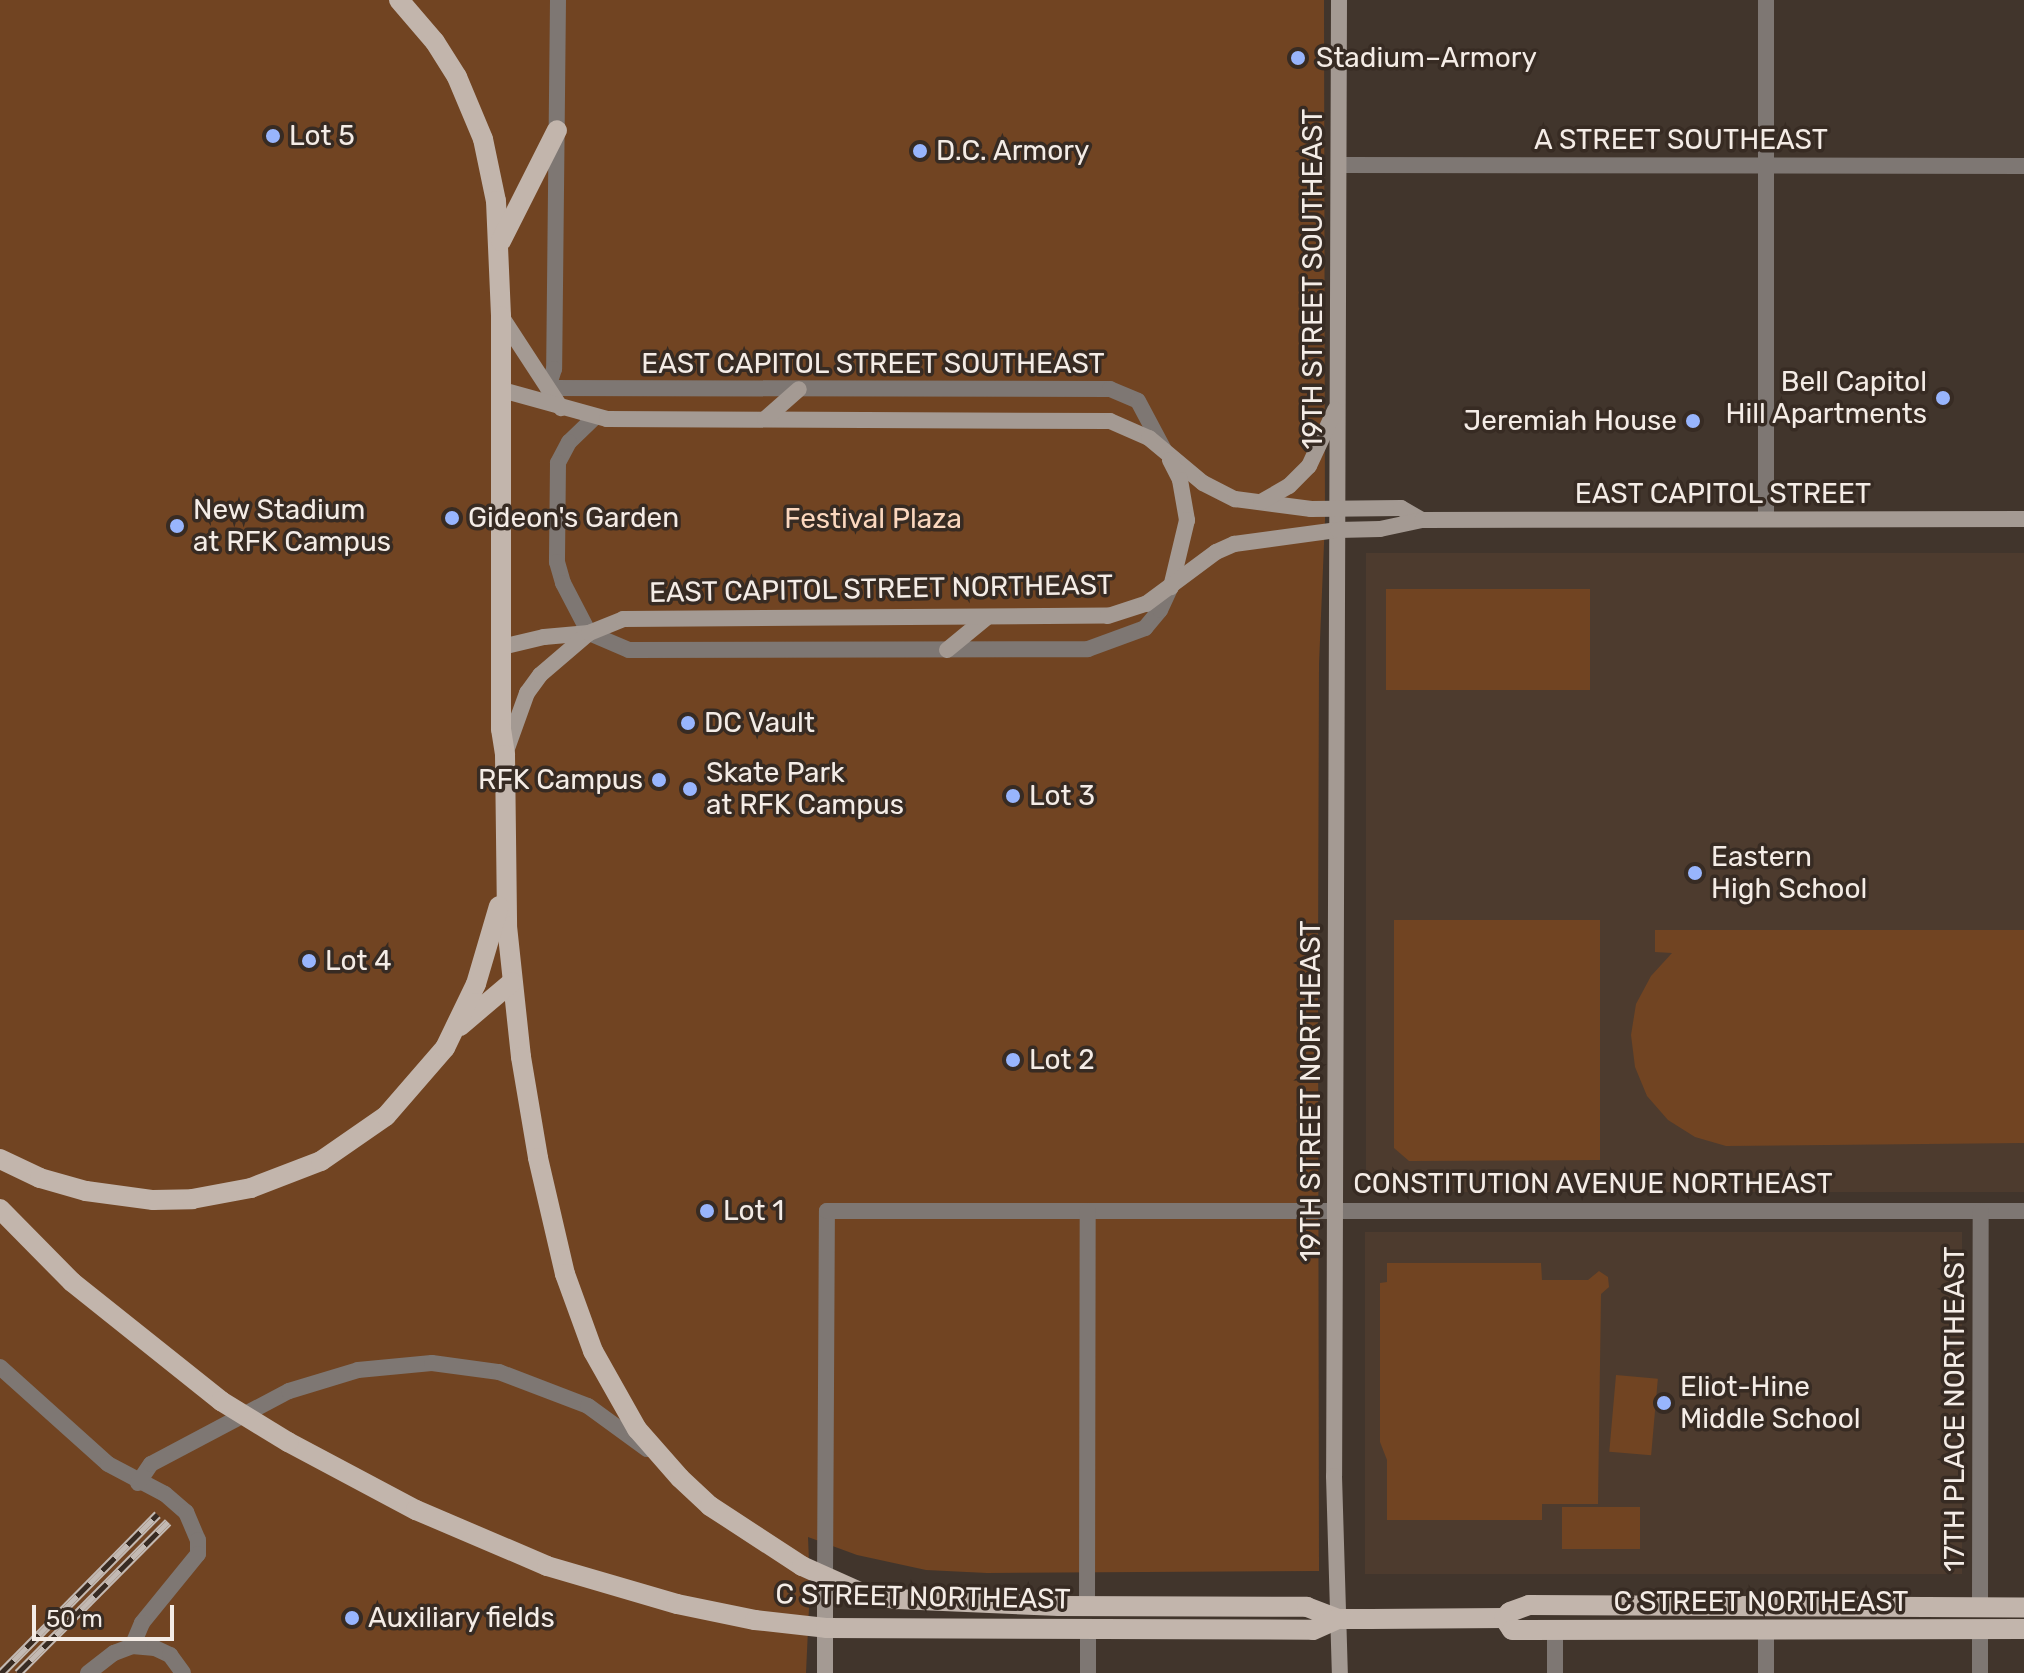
<!DOCTYPE html>
<meta charset="utf-8">
<style>
body{margin:0}
#map{position:relative;width:2024px;height:1673px;overflow:hidden;background:#41352c;font-family:Rubik,sans-serif}
div>[style]{position:absolute}
.built>*{inset:0;background:#4d3b2e;transform-origin:0 0}
.green>*{inset:0;background:#714422;transform-origin:0 0}
.street>*{height:16px;margin:-8px;padding:0 8px;transform-origin:8px;border-radius:8px;background:#7e7773}
.secondary>*{height:16px;margin:-8px;padding:0 8px;transform-origin:8px;border-radius:8px;background:#a49a93}
.primary>*{height:20px;margin:-10px;padding:0 10px;transform-origin:10px;border-radius:10px;background:#c2b5ac}
.rail>*{height:9px;margin-top:-4.5px;transform-origin:0;background:repeating-linear-gradient(90deg,#372b23 0 18px,#c2b9b3 0 36px);box-sizing:border-box;border-block:2px solid #c2b9b3}
.primary-bridge>*{height:20px;margin:-10px;padding:0 10px;transform-origin:10px;border-radius:10px;background:#c2b5ac}
.dots>*{width:22px;height:22px;translate:-50% -50%;box-sizing:border-box;border:4px solid #372b23;border-radius:50%}
span{translate:-50% -50%;white-space:nowrap;text-align:center;line-height:1.15;-webkit-text-stroke:7px #372b23;paint-order:stroke}
.poi-label{font-size:28px;color:#f4ece6}
.left{translate:0 -50%;text-align:left}
.right{translate:-100% -50%;text-align:right}
.street-label{font-size:28px;color:#f4ece6}
.park-label{font-size:28px;color:#fbd7be}
.scale{position:absolute;left:32px;top:1605px;width:142px;height:36px;box-sizing:border-box;border:4px solid #f4ece6;border-top:0;padding-left:10px;font-size:24px;line-height:28px;white-space:nowrap;color:#f4ece6;-webkit-text-stroke:6px #372b23;paint-order:stroke}
</style>
<div id="map">
<div class="built">
<div style="left:2024px;top:553px;width:639px;height:658px;rotate:90deg"></div>
<div style="left:1962px;top:1232px;width:342px;height:597px;rotate:90deg"></div>
</div>
<div class="green">
<div style="clip-path:polygon(0 0,1324px 0,1325px 520px,1319px 664px,1318px 970px,1319px 1571px,987px 1573px,926px 1570px,857px 1555px,808px 1537px,810px 1586px,806px 1673px,0 1673px)"></div>
<div style="left:1386px;top:589px;width:204px;height:101px"></div>
<div style="clip-path:polygon(1394px 920px,1600px 920px,1600px 1160px,1409px 1161px,1394px 1148px)"></div>
<div style="clip-path:polygon(1655px 930px,2024px 930px,2024px 1143px,1726px 1146px,1695px 1137px,1668px 1120px,1647px 1096px,1635px 1067px,1631px 1035px,1636px 1004px,1651px 976px,1672px 953px,1655px 952px)"></div>
<div style="clip-path:polygon(1387px 1263px,1541px 1263px,1542px 1280px,1588px 1280px,1599px 1271px,1608px 1277px,1609px 1287px,1601px 1294px,1598px 1504px,1542px 1504px,1542px 1520px,1387px 1520px,1387px 1460px,1380px 1442px,1380px 1283px,1387px 1282px)"></div>
<div style="left:1616px;top:1375px;width:42px;height:77px;rotate:5deg"></div>
<div style="left:1562px;top:1507px;width:78px;height:42px"></div>
</div>
<div class="street">
<div style="left:558px;top:0;width:369px;rotate:90.6deg"></div>
<div style="left:554px;top:369px;width:20px;rotate:108deg"></div>
<div style="left:548px;top:388px;width:562px;rotate:0.1deg"></div>
<div style="left:1110px;top:389px;width:30px;rotate:23deg"></div>
<div style="left:1138px;top:401px;width:55px;rotate:62deg"></div>
<div style="left:1339px;top:165px;width:685px;rotate:0.08deg"></div>
<div style="left:595px;top:417px;width:36px;rotate:136deg"></div>
<div style="left:569px;top:442px;width:24px;rotate:118deg"></div>
<div style="left:558px;top:463px;width:99px;rotate:90.6deg"></div>
<div style="left:557px;top:562px;width:22px;rotate:74deg"></div>
<div style="left:563px;top:583px;width:56px;rotate:62.5deg"></div>
<div style="left:589px;top:633px;width:43px;rotate:23deg"></div>
<div style="left:629px;top:650px;width:459px;rotate:-0.1deg"></div>
<div style="left:1088px;top:649px;width:61px;rotate:-20.2deg"></div>
<div style="left:1145px;top:628px;width:23px;rotate:-50deg"></div>
<div style="left:1160px;top:610px;width:23px;rotate:-65deg"></div>
<div style="left:1766px;top:519px;width:519px;rotate:-90deg"></div>
<div style="left:0;top:1367px;width:145px;rotate:41.9deg"></div>
<div style="left:108px;top:1464px;width:64px;rotate:27.8deg"></div>
<div style="left:165px;top:1494px;width:28px;rotate:41deg"></div>
<div style="left:186px;top:1512px;width:30px;rotate:67deg"></div>
<div style="left:198px;top:1540px;width:14px;rotate:90deg"></div>
<div style="left:198px;top:1554px;width:89px;rotate:129.1deg"></div>
<div style="left:142px;top:1623px;width:25px;rotate:113deg"></div>
<div style="left:138px;top:1483px;width:23px;rotate:-56deg"></div>
<div style="left:151px;top:1464px;width:156px;rotate:-27.9deg"></div>
<div style="left:289px;top:1391px;width:72px;rotate:-16.9deg"></div>
<div style="left:358px;top:1370px;width:74px;rotate:-5.4deg"></div>
<div style="left:432px;top:1363px;width:68px;rotate:7.7deg"></div>
<div style="left:499px;top:1372px;width:95px;rotate:20.9deg"></div>
<div style="left:588px;top:1406px;width:73px;rotate:36.1deg"></div>
<div style="left:825px;top:1578px;width:367px;rotate:-89.7deg"></div>
<div style="left:827px;top:1211px;width:1197px"></div>
<div style="left:1087px;top:1607px;width:396px;rotate:-89.9deg"></div>
<div style="left:1980px;top:1607px;width:396px;rotate:-89.9deg"></div>
<div style="left:1980px;top:1630px;width:43px;rotate:90deg"></div>
<div style="left:88px;top:1673px;width:33px;rotate:-38deg"></div>
<div style="left:114px;top:1653px;width:19px;rotate:-21deg"></div>
<div style="left:132px;top:1646px;width:23px;rotate:5deg"></div>
<div style="left:155px;top:1648px;width:17px;rotate:25deg"></div>
<div style="left:170px;top:1655px;width:22px;rotate:54deg"></div>
<div style="left:1088px;top:1673px;width:45px;rotate:-90deg"></div>
<div style="left:1555px;top:1673px;width:43px;rotate:-90deg"></div>
<div style="left:1766px;top:1673px;width:43px;rotate:-90deg"></div>
</div>
<div class="secondary">
<div style="left:1339px;top:0;width:1476px;rotate:90.19deg"></div>
<div style="left:1334px;top:1476px;width:197px;rotate:88.3deg"></div>
<div style="left:501px;top:316px;width:110px;rotate:56.9deg"></div>
<div style="left:502px;top:390px;width:109px;rotate:15.4deg"></div>
<div style="left:607px;top:419px;width:503px;rotate:0.23deg"></div>
<div style="left:1110px;top:421px;width:43px;rotate:23.6deg"></div>
<div style="left:1149px;top:438px;width:70px;rotate:39.8deg"></div>
<div style="left:1203px;top:483px;width:36px;rotate:27deg"></div>
<div style="left:1235px;top:499px;width:77px;rotate:7.5deg"></div>
<div style="left:1311px;top:509px;width:90px;rotate:-0.6deg"></div>
<div style="left:1401px;top:508px;width:24px;rotate:30deg"></div>
<div style="left:765px;top:419px;width:45px;rotate:-41.4deg"></div>
<div style="left:1170px;top:460px;width:22px;rotate:63deg"></div>
<div style="left:1180px;top:480px;width:41px;rotate:80.1deg"></div>
<div style="left:1187px;top:520px;width:69px;rotate:103.4deg"></div>
<div style="left:1261px;top:502px;width:32px;rotate:-30deg"></div>
<div style="left:1289px;top:486px;width:28px;rotate:-45deg"></div>
<div style="left:1309px;top:466px;width:62px;rotate:-65.1deg"></div>
<div style="left:502px;top:647px;width:43px;rotate:-13.4deg"></div>
<div style="left:544px;top:637px;width:45px;rotate:-5.1deg"></div>
<div style="left:947px;top:650px;width:50px;rotate:-39.4deg"></div>
<div style="left:505px;top:754px;width:65px;rotate:-70.2deg"></div>
<div style="left:527px;top:693px;width:22px;rotate:-54deg"></div>
<div style="left:540px;top:675px;width:65px;rotate:-40.6deg"></div>
<div style="left:589px;top:633px;width:37px;rotate:-22deg"></div>
<div style="left:623px;top:619px;width:485px;rotate:-0.4deg"></div>
<div style="left:1108px;top:616px;width:40px;rotate:-18deg"></div>
<div style="left:1146px;top:604px;width:87px;rotate:-36.6deg"></div>
<div style="left:1216px;top:552px;width:20px;rotate:-24deg"></div>
<div style="left:1234px;top:544px;width:105px;rotate:-7.7deg"></div>
<div style="left:1338px;top:530px;width:42px;rotate:-1.4deg"></div>
<div style="left:1380px;top:529px;width:43px;rotate:-12.1deg"></div>
<div style="left:1422px;top:520px;width:602px;rotate:-0.1deg"></div>
<div style="left:825px;top:1673px;width:95px;rotate:-90deg"></div>
</div>
<div class="primary">
<div style="left:399px;top:0;width:55px;rotate:49.4deg"></div>
<div style="left:435px;top:42px;width:41px;rotate:57.8deg"></div>
<div style="left:457px;top:77px;width:67px;rotate:67.2deg"></div>
<div style="left:483px;top:139px;width:63px;rotate:78.2deg"></div>
<div style="left:496px;top:201px;width:115px;rotate:87.5deg"></div>
<div style="left:501px;top:316px;width:413px;rotate:90deg"></div>
<div style="left:501px;top:729px;width:26px;rotate:81deg"></div>
<div style="left:505px;top:755px;width:171px;rotate:89.3deg"></div>
<div style="left:507px;top:926px;width:132px;rotate:83.9deg"></div>
<div style="left:521px;top:1057px;width:102px;rotate:80.4deg"></div>
<div style="left:538px;top:1158px;width:119px;rotate:76.9deg"></div>
<div style="left:565px;top:1274px;width:82px;rotate:70deg"></div>
<div style="left:593px;top:1351px;width:90px;rotate:60.6deg"></div>
<div style="left:637px;top:1429px;width:65px;rotate:48.7deg"></div>
<div style="left:680px;top:1478px;width:41px;rotate:43deg"></div>
<div style="left:710px;top:1506px;width:110px;rotate:33.1deg"></div>
<div style="left:802px;top:1566px;width:68px;rotate:24.3deg"></div>
<div style="left:864px;top:1594px;width:33px;rotate:9deg"></div>
<div style="left:897px;top:1599px;width:162px;rotate:2.5deg"></div>
<div style="left:1059px;top:1606px;width:248px;rotate:0.2deg"></div>
<div style="left:1307px;top:1607px;width:33px;rotate:21deg"></div>
<div style="left:1338px;top:1619px;width:33px"></div>
<div style="left:1371px;top:1619px;width:133px;rotate:-0.4deg"></div>
<div style="left:1504px;top:1618px;width:8px;rotate:-45deg"></div>
<div style="left:1510px;top:1612px;width:20px;rotate:-20deg"></div>
<div style="left:1529px;top:1605px;width:495px;rotate:0.3deg"></div>
<div style="left:501px;top:241px;width:124px;rotate:-63.2deg"></div>
<div style="left:460px;top:1026px;width:68px;rotate:-40.2deg"></div>
<div style="left:0;top:1159px;width:44px;rotate:25.4deg"></div>
<div style="left:40px;top:1178px;width:48px;rotate:15.8deg"></div>
<div style="left:86px;top:1191px;width:68px;rotate:7.7deg"></div>
<div style="left:153px;top:1200px;width:39px;rotate:-1deg"></div>
<div style="left:192px;top:1199px;width:60px;rotate:-10.6deg"></div>
<div style="left:251px;top:1188px;width:75px;rotate:-21.1deg"></div>
<div style="left:321px;top:1161px;width:79px;rotate:-34.7deg"></div>
<div style="left:386px;top:1116px;width:90px;rotate:-49.1deg"></div>
<div style="left:445px;top:1048px;width:71px;rotate:-64.2deg"></div>
<div style="left:476px;top:984px;width:81px;rotate:-73.6deg"></div>
<div style="left:0;top:1209px;width:103px;rotate:45.4deg"></div>
<div style="left:72px;top:1282px;width:191px;rotate:38.6deg"></div>
<div style="left:288px;top:1442px;width:145px;rotate:28deg"></div>
<div style="left:416px;top:1510px;width:142px;rotate:23.1deg"></div>
<div style="left:547px;top:1566px;width:135px;rotate:16.3deg"></div>
<div style="left:677px;top:1604px;width:80px;rotate:11.6deg"></div>
<div style="left:755px;top:1620px;width:71px;rotate:6.4deg"></div>
<div style="left:826px;top:1628px;width:487px;rotate:0.2deg"></div>
<div style="left:1313px;top:1630px;width:27px;rotate:-24deg"></div>
<div style="left:1504px;top:1618px;width:14px;rotate:56deg"></div>
<div style="left:1512px;top:1630px;width:512px;rotate:-0.11deg"></div>
</div>
<div class="rail">
<div style="left:1px;top:1673px;width:223px;rotate:-45.4deg"></div>
<div style="left:18px;top:1673px;width:213px;rotate:-45.2deg"></div>
</div>
<div class="primary-bridge">
<div style="left:221px;top:1401px;width:79px;rotate:31.5deg"></div>
</div>
<div class="dots">
<div style="left:1298px;top:58px;background:#98b5fd"></div>
<div style="left:273px;top:136px;background:#98b5fd"></div>
<div style="left:920px;top:151px;background:#98b5fd"></div>
<div style="left:1943px;top:398px;background:#98b5fd"></div>
<div style="left:1693px;top:421px;background:#98b5fd"></div>
<div style="left:452px;top:518px;background:#98b5fd"></div>
<div style="left:177px;top:526px;background:#98b5fd"></div>
<div style="left:688px;top:723px;background:#98b5fd"></div>
<div style="left:659px;top:780px;background:#98b5fd"></div>
<div style="left:690px;top:789px;background:#98b5fd"></div>
<div style="left:1013px;top:796px;background:#98b5fd"></div>
<div style="left:1695px;top:873px;background:#98b5fd"></div>
<div style="left:309px;top:961px;background:#98b5fd"></div>
<div style="left:1013px;top:1060px;background:#98b5fd"></div>
<div style="left:707px;top:1211px;background:#98b5fd"></div>
<div style="left:1664px;top:1403px;background:#98b5fd"></div>
<div style="left:352px;top:1618px;background:#98b5fd"></div>
</div>
<div class="poi-label">
<span class="left" style="left:1316px;top:58px">Stadium–Armory</span>
<span class="left" style="left:289px;top:136px">Lot 5</span>
<span class="left" style="left:936px;top:151px">D.C. Armory</span>
<span class="right" style="left:1927px;top:398px">Bell Capitol<br>Hill Apartments</span>
<span class="right" style="left:1677px;top:421px">Jeremiah House</span>
<span class="left" style="left:193px;top:526px">New Stadium<br>at RFK Campus</span>
<span class="left" style="left:468px;top:518px">Gideon's Garden</span>
<span class="left" style="left:704px;top:723px">DC Vault</span>
<span class="left" style="left:706px;top:789px">Skate Park<br>at RFK Campus</span>
<span class="right" style="left:643px;top:780px">RFK Campus</span>
<span class="left" style="left:1029px;top:796px">Lot 3</span>
<span class="left" style="left:1711px;top:873px">Eastern<br>High School</span>
<span class="left" style="left:325px;top:961px">Lot 4</span>
<span class="left" style="left:1029px;top:1060px">Lot 2</span>
<span class="left" style="left:723px;top:1211px">Lot 1</span>
<span class="left" style="left:1680px;top:1403px">Eliot-Hine<br>Middle School</span>
<span class="left" style="left:368px;top:1618px">Auxiliary fields</span>
</div>
<div class="street-label">
<span style="left:1681px;top:140px">A STREET SOUTHEAST</span>
<span style="left:1313px;top:279px;rotate:-90deg">19TH STREET SOUTHEAST</span>
<span style="left:873px;top:364px">EAST CAPITOL STREET SOUTHEAST</span>
<span style="left:1723px;top:494px">EAST CAPITOL STREET</span>
<span style="left:881px;top:589px;rotate:-1deg">EAST CAPITOL STREET NORTHEAST</span>
<span style="left:1311px;top:1091px;rotate:-90deg">19TH STREET NORTHEAST</span>
<span style="left:1593px;top:1184px">CONSTITUTION AVENUE NORTHEAST</span>
<span style="left:1955px;top:1409px;rotate:-90deg">17TH PLACE NORTHEAST</span>
<span style="left:923px;top:1597px;rotate:1deg">C STREET NORTHEAST</span>
<span style="left:1761px;top:1602px">C STREET NORTHEAST</span>
</div>
<div class="park-label">
<span style="left:873px;top:519px">Festival Plaza</span>
</div>
<div class="scale">50 m</div>
</div>
